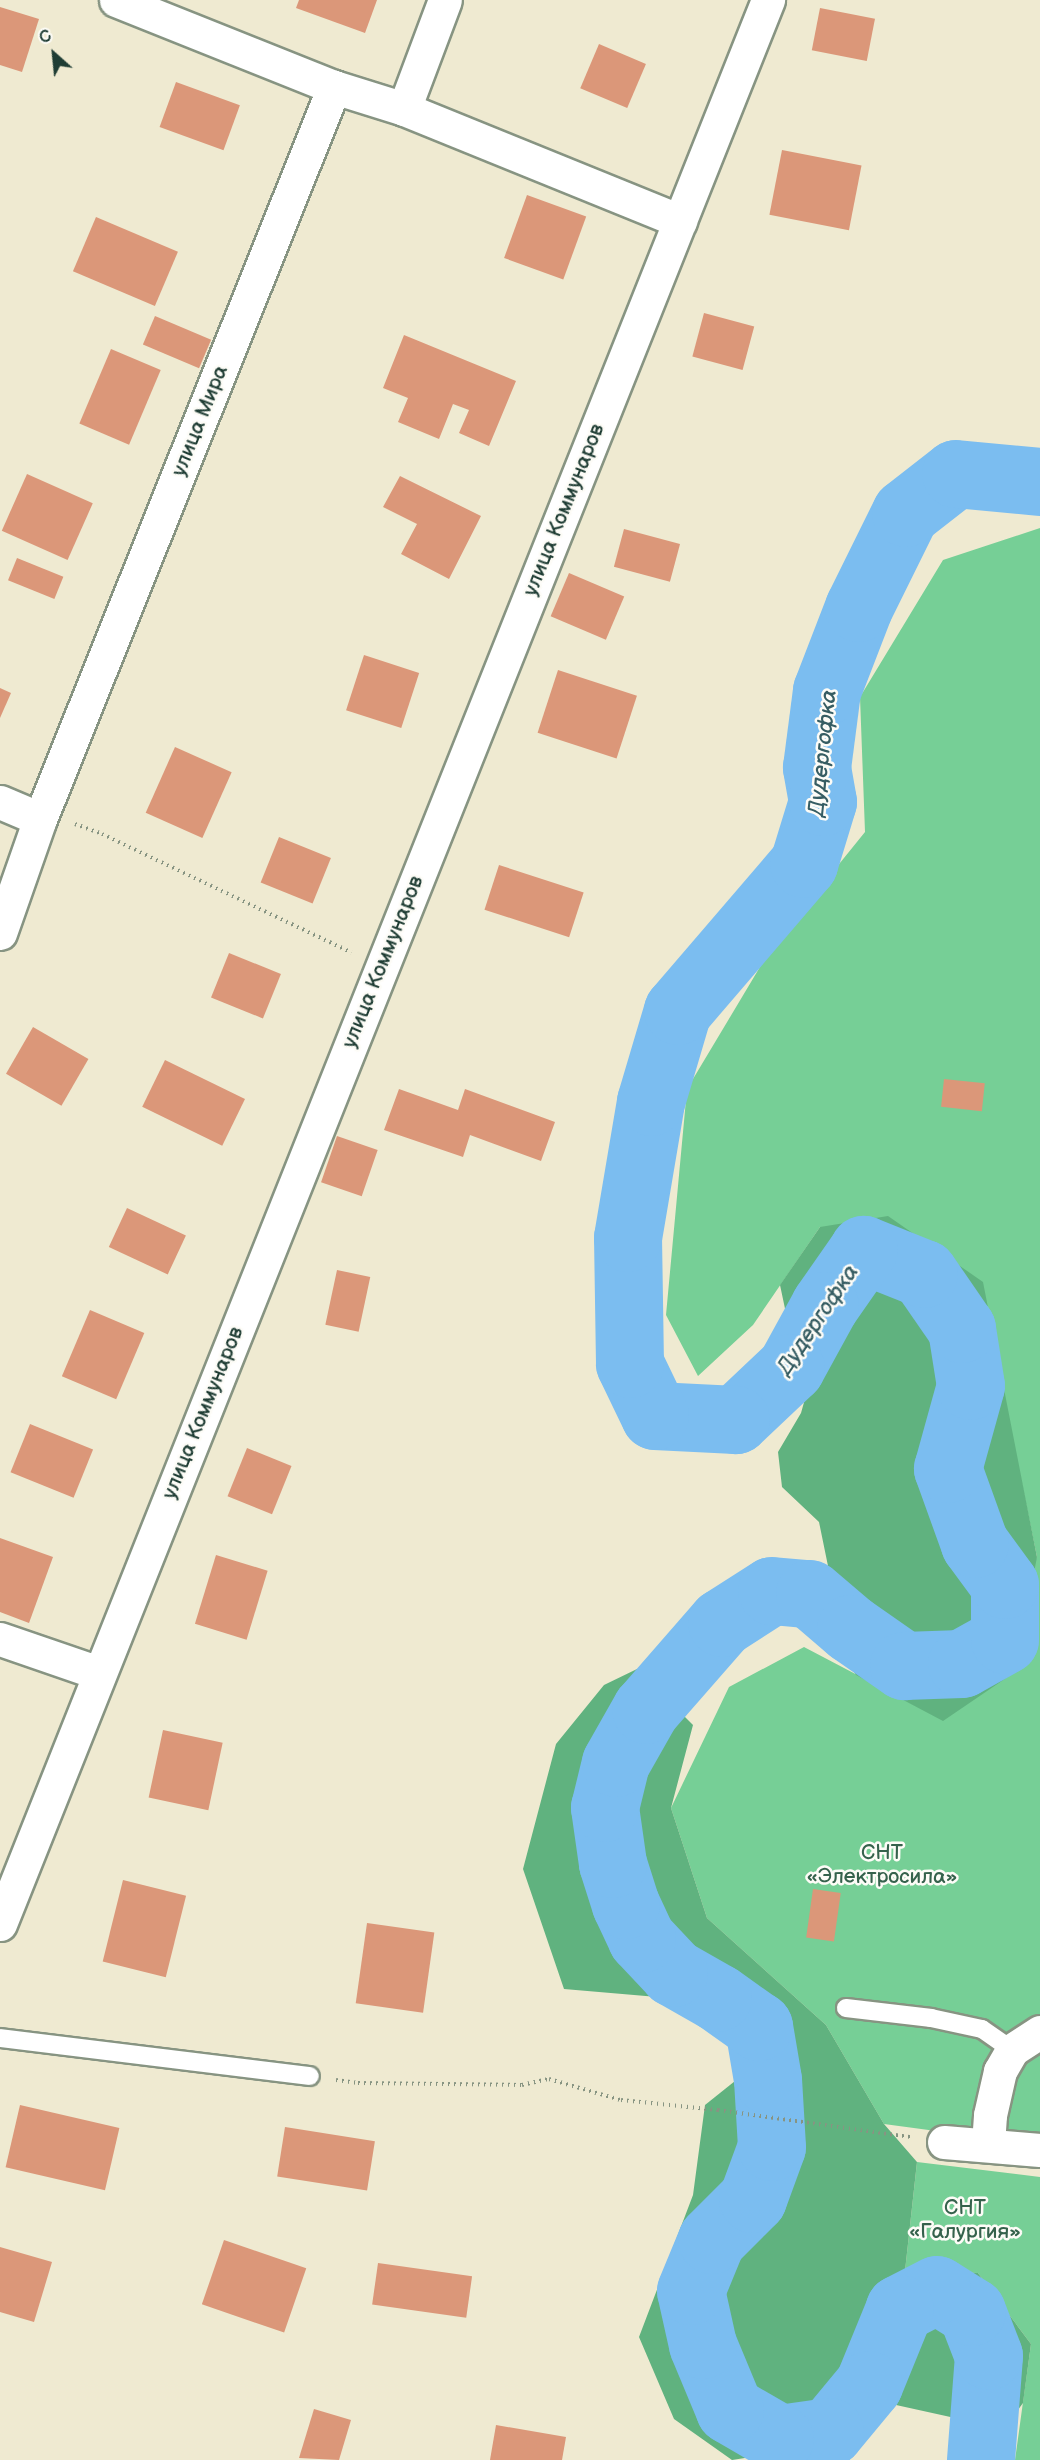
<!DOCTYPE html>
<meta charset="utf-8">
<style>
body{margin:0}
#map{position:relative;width:1040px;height:2460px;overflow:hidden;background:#efead1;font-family:"Balsamiq Sans",sans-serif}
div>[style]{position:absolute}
.green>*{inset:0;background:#76cf96}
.forest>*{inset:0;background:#60b27f}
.river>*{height:68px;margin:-34px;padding:0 34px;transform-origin:34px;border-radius:34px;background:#7bbdf0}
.building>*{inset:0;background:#db9779;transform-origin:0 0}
.path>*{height:4px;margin-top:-2px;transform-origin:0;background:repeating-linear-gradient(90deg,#879482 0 1.5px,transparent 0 6px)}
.roads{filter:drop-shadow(2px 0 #879482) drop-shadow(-2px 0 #879482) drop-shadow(0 2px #879482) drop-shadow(0 -2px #879482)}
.lane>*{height:18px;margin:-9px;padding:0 9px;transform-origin:9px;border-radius:9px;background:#fff}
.street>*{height:33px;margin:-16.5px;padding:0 16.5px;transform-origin:16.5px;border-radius:16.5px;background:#fff}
span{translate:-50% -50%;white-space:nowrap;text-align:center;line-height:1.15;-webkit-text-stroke:5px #fdfcf7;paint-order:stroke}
.street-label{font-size:21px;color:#1f3d34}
.park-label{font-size:21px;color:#35624c}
.water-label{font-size:22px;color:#365d63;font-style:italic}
.north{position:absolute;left:24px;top:24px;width:60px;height:60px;-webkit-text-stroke:4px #fdfcf7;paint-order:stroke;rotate:333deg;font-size:16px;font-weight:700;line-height:24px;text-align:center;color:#1f3d34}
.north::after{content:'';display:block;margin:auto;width:21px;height:27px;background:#1f3d34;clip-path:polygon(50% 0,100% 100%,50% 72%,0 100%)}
</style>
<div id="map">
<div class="green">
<div style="clip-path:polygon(1040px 528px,1040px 2145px,884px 2124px,826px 2025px,707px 1918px,671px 1808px,729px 1687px,804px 1647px,943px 1720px,1037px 1557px,1015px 1450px,820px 1227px,753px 1325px,698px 1376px,666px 1315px,687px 1089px,772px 947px,865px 832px,860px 697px,943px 560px)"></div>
<div style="clip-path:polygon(917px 2162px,1040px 2177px,1040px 2460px,1015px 2460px,1031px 2344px,978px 2273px,905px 2271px)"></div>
</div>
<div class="forest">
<div style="clip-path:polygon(888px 1216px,983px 1282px,1037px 1557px,1015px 1672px,943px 1721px,856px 1675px,823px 1625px,828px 1566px,819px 1522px,782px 1487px,778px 1452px,801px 1413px,812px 1374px,791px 1337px,780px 1285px,820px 1227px)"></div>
<div style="clip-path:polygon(637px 1669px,693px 1725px,671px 1808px,707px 1918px,826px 2025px,884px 2124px,917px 2162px,905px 2271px,978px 2273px,1031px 2344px,1023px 2403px,1009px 2422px,964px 2420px,887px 2403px,862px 2440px,732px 2460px,674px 2419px,639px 2337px,693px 2195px,705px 2105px,740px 2077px,731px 2037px,669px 1998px,564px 1989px,523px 1869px,556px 1744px,604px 1685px)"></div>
</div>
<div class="river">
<div style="left:981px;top:2460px;width:104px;rotate:-85.6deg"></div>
<div style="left:989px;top:2356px;width:47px;rotate:-111.1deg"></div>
<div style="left:972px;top:2312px;width:41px;rotate:-147.8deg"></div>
<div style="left:937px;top:2290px;width:42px;rotate:152.8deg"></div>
<div style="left:900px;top:2309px;width:82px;rotate:112.2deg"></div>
<div style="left:869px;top:2385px;width:61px;rotate:129.7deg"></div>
<div style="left:830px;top:2432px;width:50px;rotate:172deg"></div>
<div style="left:780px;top:2439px;width:58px;rotate:-149.9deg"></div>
<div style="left:730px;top:2410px;width:70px;rotate:-112.6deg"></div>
<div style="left:703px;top:2345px;width:55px;rotate:-102.5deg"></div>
<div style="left:691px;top:2291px;width:55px;rotate:-67.6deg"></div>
<div style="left:712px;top:2240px;width:58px;rotate:-45deg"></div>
<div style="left:753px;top:2199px;width:55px;rotate:-69.9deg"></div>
<div style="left:772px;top:2147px;width:67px;rotate:-93.4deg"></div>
<div style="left:768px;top:2080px;width:54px;rotate:-99.6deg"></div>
<div style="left:759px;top:2027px;width:50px;rotate:-144.7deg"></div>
<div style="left:718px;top:1998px;width:51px;rotate:-150.4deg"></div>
<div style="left:674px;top:1973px;width:47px;rotate:-133.3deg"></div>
<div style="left:642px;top:1939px;width:38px;rotate:-115deg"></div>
<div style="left:626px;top:1905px;width:43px;rotate:-107.6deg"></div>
<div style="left:613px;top:1864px;width:57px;rotate:-98.1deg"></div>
<div style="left:605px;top:1808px;width:46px;rotate:-76.3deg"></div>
<div style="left:616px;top:1763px;width:61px;rotate:-60.5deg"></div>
<div style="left:646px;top:1710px;width:116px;rotate:-48.9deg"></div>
<div style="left:722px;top:1623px;width:59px;rotate:-32.6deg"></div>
<div style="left:772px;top:1591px;width:38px;rotate:5deg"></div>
<div style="left:810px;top:1594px;width:54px;rotate:40.5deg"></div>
<div style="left:851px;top:1629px;width:65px;rotate:34.9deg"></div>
<div style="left:904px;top:1666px;width:58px;rotate:-2deg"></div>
<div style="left:962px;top:1664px;width:49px;rotate:-29.2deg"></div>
<div style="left:1005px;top:1640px;width:55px;rotate:-90deg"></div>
<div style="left:1005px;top:1585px;width:51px;rotate:-126.2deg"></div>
<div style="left:975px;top:1544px;width:80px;rotate:-109.8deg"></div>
<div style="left:948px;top:1469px;width:86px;rotate:-74.5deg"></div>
<div style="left:971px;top:1386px;width:58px;rotate:-99deg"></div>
<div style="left:962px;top:1329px;width:67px;rotate:-124.6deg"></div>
<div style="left:924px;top:1274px;width:65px;rotate:-158.2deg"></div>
<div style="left:864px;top:1250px;width:68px;rotate:124.9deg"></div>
<div style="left:825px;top:1306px;width:71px;rotate:118.7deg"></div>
<div style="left:791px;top:1368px;width:76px;rotate:136.6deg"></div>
<div style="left:736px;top:1420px;width:81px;rotate:-177.2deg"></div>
<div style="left:655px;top:1416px;width:58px;rotate:-115.7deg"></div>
<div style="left:630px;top:1364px;width:126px;rotate:-90.9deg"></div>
<div style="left:628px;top:1238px;width:138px;rotate:-80.4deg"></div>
<div style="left:651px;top:1102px;width:95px;rotate:-73.5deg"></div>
<div style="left:678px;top:1011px;width:194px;rotate:-49.4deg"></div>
<div style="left:804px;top:864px;width:65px;rotate:-73deg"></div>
<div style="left:823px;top:802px;width:35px;rotate:-100deg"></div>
<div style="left:817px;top:768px;width:78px;rotate:-82.6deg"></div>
<div style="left:827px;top:691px;width:89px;rotate:-68.9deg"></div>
<div style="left:859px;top:608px;width:106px;rotate:-63.7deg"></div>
<div style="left:906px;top:513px;width:63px;rotate:-38deg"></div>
<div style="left:956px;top:474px;width:84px;rotate:5.4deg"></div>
</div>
<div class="building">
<div style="clip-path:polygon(299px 0,377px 0,365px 33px,296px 8px)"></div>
<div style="clip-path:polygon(0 7px,39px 19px,22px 72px,0 65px)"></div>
<div style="left:820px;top:8px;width:56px;height:43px;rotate:11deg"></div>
<div style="left:599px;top:44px;width:51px;height:48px;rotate:23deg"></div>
<div style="left:176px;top:82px;width:68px;height:48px;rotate:20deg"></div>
<div style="left:782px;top:150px;width:81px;height:66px;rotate:11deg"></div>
<div style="left:527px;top:195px;width:63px;height:67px;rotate:20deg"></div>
<div style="left:96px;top:217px;width:89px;height:59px;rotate:23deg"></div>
<div style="left:704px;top:313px;width:52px;height:45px;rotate:15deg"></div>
<div style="left:155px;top:316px;width:61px;height:31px;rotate:23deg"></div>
<div style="clip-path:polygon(404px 335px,516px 381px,489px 446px,459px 433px,469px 410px,453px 404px,439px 439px,398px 422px,408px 398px,383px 388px)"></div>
<div style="left:111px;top:349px;width:54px;height:81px;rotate:23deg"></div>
<div style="left:27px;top:474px;width:72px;height:62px;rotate:24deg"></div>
<div style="clip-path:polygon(400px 476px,481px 516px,449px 579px,401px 554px,417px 524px,383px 507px)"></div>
<div style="left:624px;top:529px;width:58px;height:39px;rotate:15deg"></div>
<div style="left:17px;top:558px;width:50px;height:24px;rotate:22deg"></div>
<div style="left:569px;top:573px;width:60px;height:47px;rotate:23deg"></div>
<div style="left:364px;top:655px;width:58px;height:58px;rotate:18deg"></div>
<div style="left:558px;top:670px;width:83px;height:66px;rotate:18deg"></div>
<div style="clip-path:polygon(0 688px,11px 693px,0 718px)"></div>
<div style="left:175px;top:747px;width:62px;height:72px;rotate:24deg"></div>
<div style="left:279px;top:837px;width:56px;height:49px;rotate:22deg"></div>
<div style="left:499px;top:865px;width:89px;height:47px;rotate:18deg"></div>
<div style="left:229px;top:953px;width:56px;height:48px;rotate:22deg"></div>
<div style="left:33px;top:1027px;width:64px;height:54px;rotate:30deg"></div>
<div style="left:165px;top:1060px;width:89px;height:52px;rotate:26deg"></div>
<div style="left:944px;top:1079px;width:41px;height:28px;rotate:6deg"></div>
<div style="clip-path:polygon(399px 1089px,458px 1110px,465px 1089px,555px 1122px,541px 1161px,470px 1135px,463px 1157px,384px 1130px)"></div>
<div style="left:337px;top:1136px;width:43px;height:49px;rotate:19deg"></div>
<div style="left:127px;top:1208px;width:65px;height:43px;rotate:25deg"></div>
<div style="left:337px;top:1270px;width:34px;height:56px;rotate:12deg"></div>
<div style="left:90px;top:1310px;width:59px;height:72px;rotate:23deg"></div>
<div style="left:30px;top:1424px;width:68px;height:52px;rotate:22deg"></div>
<div style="left:247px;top:1448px;width:48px;height:52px;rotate:22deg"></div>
<div style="clip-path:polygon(0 1538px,53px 1557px,29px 1623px,0 1612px)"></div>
<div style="left:216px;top:1555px;width:54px;height:72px;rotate:17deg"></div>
<div style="left:163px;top:1730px;width:61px;height:69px;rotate:12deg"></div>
<div style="left:123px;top:1880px;width:65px;height:84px;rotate:14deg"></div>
<div style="left:813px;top:1889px;width:28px;height:49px;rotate:8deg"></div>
<div style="left:367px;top:1923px;width:68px;height:81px;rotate:8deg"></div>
<div style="left:20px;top:2105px;width:102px;height:64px;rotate:13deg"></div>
<div style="left:285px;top:2127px;width:91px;height:50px;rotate:9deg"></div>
<div style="left:224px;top:2240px;width:87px;height:68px;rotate:19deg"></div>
<div style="clip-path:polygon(0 2247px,52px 2262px,34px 2322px,0 2312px)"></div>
<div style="left:378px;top:2263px;width:95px;height:42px;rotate:8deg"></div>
<div style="clip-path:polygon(314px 2409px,351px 2420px,339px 2460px,299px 2458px)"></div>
<div style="clip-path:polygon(496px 2425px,566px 2437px,562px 2460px,490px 2460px)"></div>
</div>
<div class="path">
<div style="left:75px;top:824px;width:29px;rotate:20deg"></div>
<div style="left:102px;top:834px;width:276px;rotate:25.4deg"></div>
<div style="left:336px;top:2080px;width:22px;rotate:8deg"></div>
<div style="left:358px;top:2083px;width:164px;rotate:0.7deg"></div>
<div style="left:522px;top:2085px;width:28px;rotate:-13deg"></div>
<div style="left:549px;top:2079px;width:75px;rotate:16.3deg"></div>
<div style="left:621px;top:2100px;width:98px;rotate:5.9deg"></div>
<div style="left:718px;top:2110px;width:195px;rotate:8deg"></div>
</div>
<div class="roads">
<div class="lane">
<div style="left:846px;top:2008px;width:86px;rotate:6.7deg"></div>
<div style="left:931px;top:2018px;width:52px;rotate:12.2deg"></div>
<div style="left:982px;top:2029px;width:37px;rotate:35deg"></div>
<div style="left:0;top:2038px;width:312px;rotate:7deg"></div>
</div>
<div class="street">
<div style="left:116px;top:0;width:235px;rotate:21.8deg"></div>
<div style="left:404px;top:109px;width:298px;rotate:22.1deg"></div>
<div style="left:0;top:802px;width:43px;rotate:23deg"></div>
<div style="left:0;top:933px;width:121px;rotate:-70.7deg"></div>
<div style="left:40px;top:819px;width:789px;rotate:-68.12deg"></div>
<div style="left:334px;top:87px;width:73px;rotate:17.4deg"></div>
<div style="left:404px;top:109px;width:116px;rotate:-69.4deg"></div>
<div style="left:0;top:1639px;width:105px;rotate:19deg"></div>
<div style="left:0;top:1924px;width:2072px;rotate:-68.24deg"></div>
<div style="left:944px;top:2142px;width:96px;rotate:4.8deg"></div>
<div style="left:988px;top:2144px;width:29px;rotate:-86deg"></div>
<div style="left:990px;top:2115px;width:45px;rotate:-77.2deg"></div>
<div style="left:1000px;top:2071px;width:24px;rotate:-60deg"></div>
<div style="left:1012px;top:2050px;width:33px;rotate:-33deg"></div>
</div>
</div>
<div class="street-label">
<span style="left:200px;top:421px;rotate:-68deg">улица Мира</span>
<span style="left:564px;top:510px;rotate:-68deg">улица Коммунаров</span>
<span style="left:383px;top:962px;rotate:-68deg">улица Коммунаров</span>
<span style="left:203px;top:1413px;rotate:-68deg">улица Коммунаров</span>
</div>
<div class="park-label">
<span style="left:882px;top:1865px">СНТ<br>«Электросила»</span>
<span style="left:965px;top:2220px">СНТ<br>«Галургия»</span>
</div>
<div class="water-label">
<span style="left:823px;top:753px;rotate:-84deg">Дудергофка</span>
<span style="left:818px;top:1320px;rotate:-56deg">Дудергофка</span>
</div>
<div class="north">С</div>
</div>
